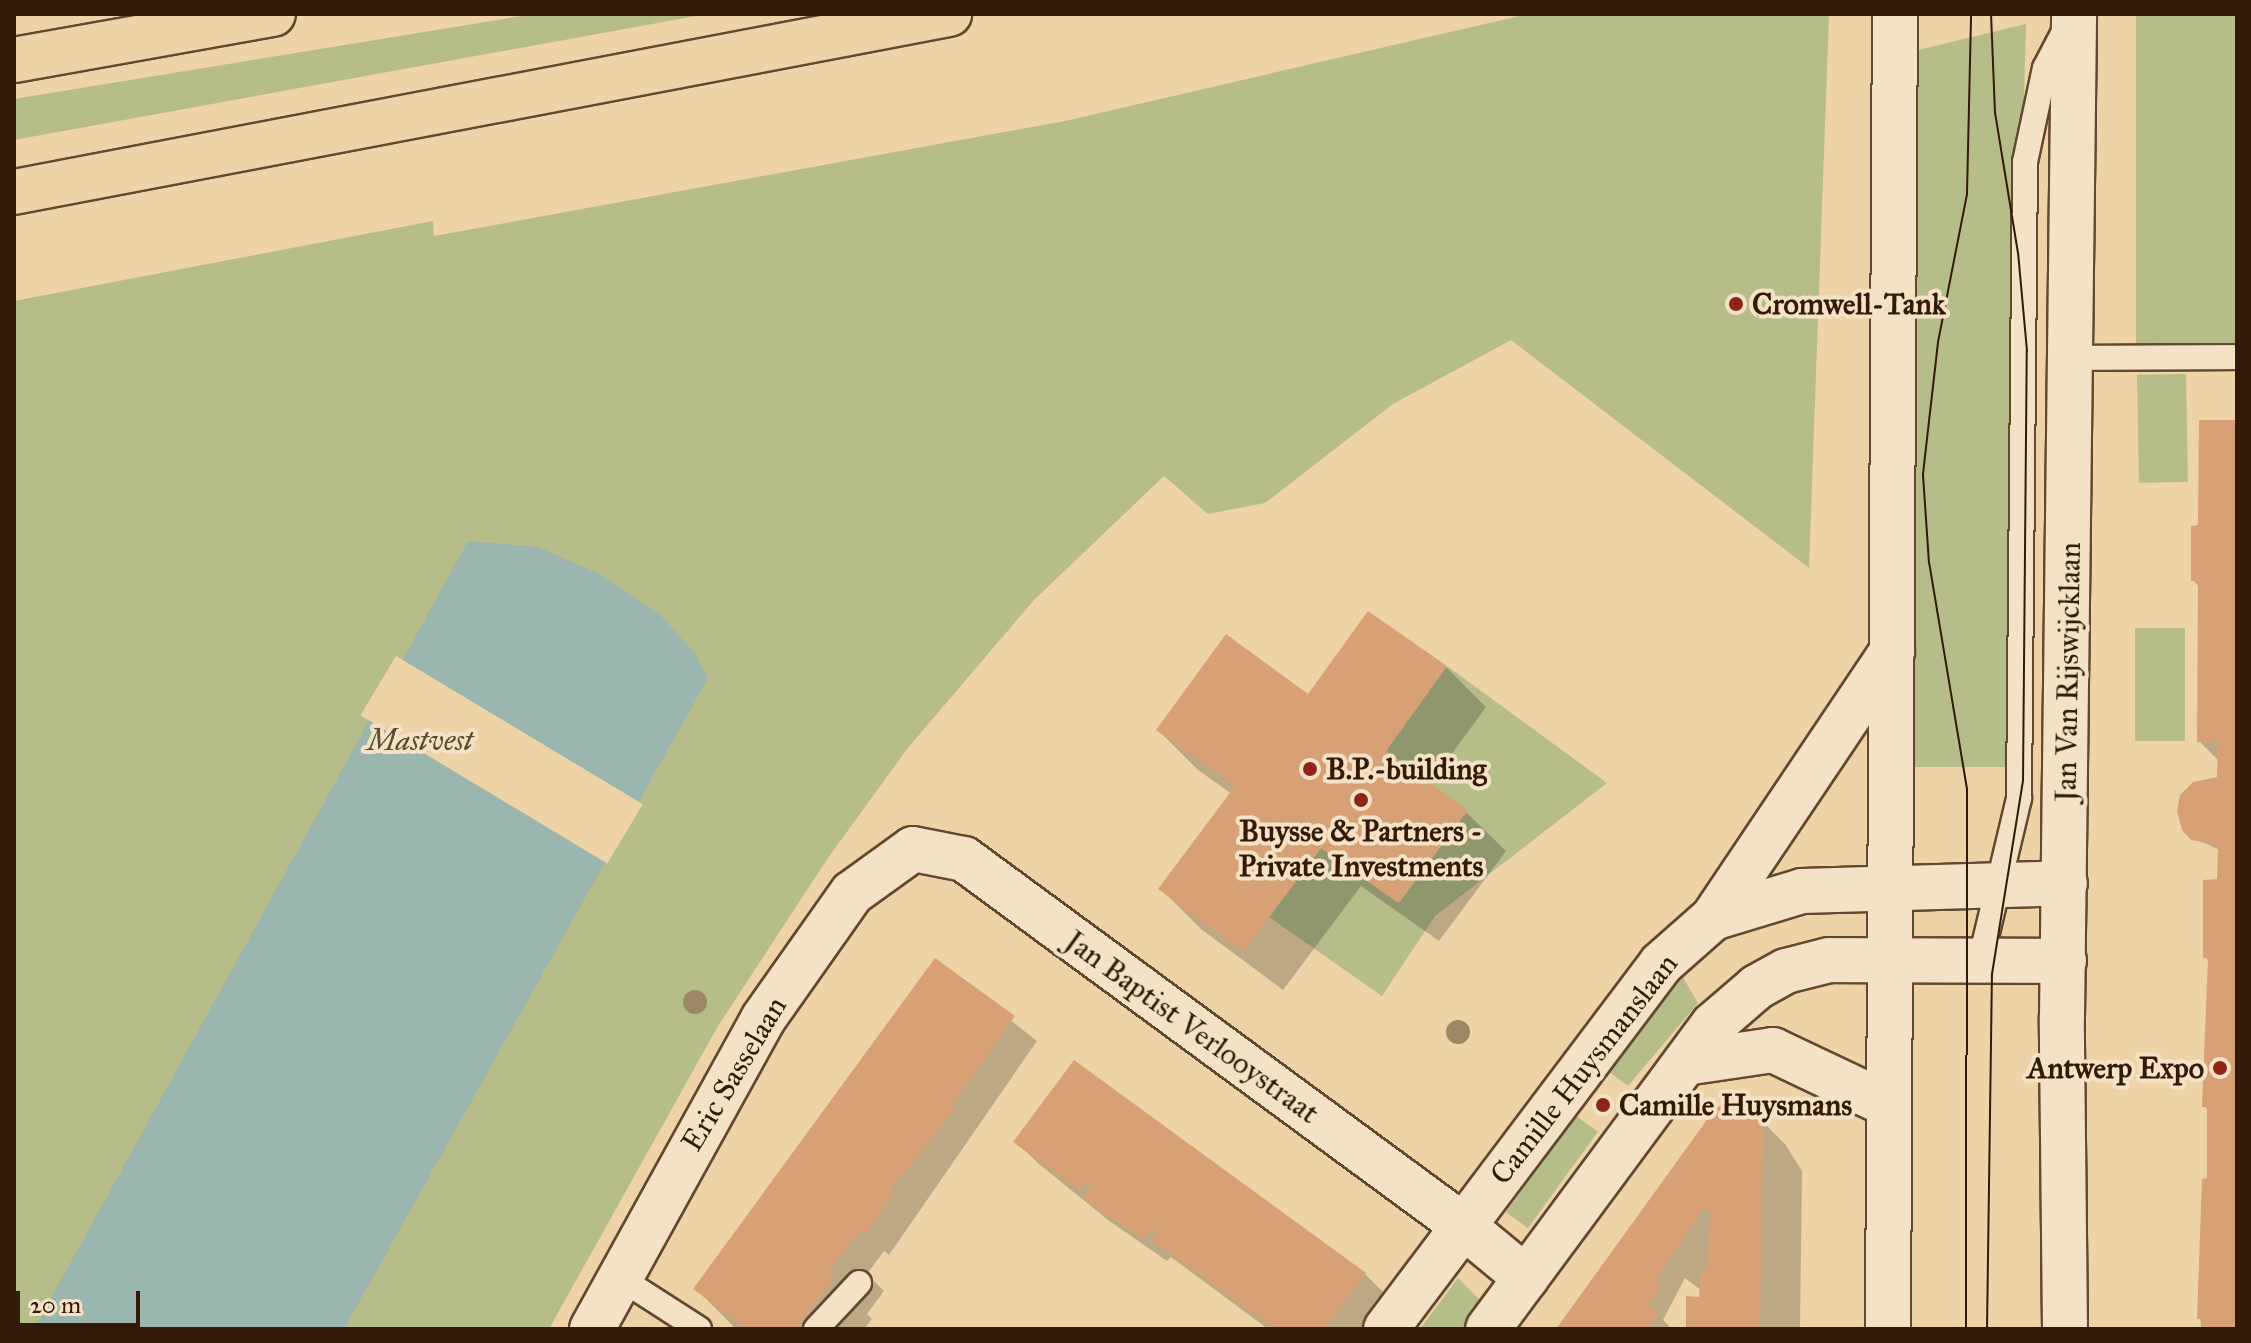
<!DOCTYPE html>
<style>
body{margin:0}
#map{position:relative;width:2251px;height:1343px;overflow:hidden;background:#edd3a6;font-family:"IM FELL Great Primer",serif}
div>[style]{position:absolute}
.green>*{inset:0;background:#b6bd88;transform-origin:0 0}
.water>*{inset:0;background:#9bb6af}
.pier>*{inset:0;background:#edd3a6;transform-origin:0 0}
.shadow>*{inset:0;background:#0003}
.building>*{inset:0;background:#d7a175}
.roads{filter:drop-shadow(2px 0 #62482f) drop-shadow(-2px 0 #62482f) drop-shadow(0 2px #62482f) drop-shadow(0 -2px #62482f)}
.service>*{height:24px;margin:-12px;padding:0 12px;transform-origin:12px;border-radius:12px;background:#f3e2c5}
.minor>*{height:44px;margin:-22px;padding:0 22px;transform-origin:22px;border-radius:22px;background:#f3e2c5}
.tertiary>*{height:44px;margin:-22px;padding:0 22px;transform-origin:22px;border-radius:22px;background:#f3e2c5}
.secondary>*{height:44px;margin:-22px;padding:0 22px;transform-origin:22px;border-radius:22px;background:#f3e2c5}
.motorway>*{height:44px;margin:-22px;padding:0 22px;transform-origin:22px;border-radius:22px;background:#edd3a6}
.tram>*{height:2px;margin:-1px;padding:0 1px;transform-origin:1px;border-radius:1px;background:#331907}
.trees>*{width:24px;height:24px;margin:-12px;border-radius:50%;background:#9c8864}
.dots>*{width:22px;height:22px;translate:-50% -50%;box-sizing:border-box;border:4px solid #f3e2c5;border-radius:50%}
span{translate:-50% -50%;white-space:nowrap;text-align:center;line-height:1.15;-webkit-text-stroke:8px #f3e2c5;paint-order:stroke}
.poi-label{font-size:30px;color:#331907;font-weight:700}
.left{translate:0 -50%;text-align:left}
.right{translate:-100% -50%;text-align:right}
.street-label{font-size:30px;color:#331907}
.park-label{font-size:30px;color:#5a4a2e;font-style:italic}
.frame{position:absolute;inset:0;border:16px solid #331907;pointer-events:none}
.scale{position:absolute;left:16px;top:1291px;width:124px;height:36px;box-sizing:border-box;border:4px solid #331907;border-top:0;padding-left:10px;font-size:24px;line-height:28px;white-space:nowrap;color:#331907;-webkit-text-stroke:6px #f3e2c5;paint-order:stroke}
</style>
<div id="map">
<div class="green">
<div style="clip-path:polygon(534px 14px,707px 14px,14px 140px,14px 99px)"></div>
<div style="clip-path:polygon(1528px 14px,1829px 14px,1809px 568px,1511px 340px,1393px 404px,1265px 503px,1208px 514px,1164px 476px,1034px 600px,907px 749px,828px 858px,718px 1026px,549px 1329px,14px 1329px,14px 301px,433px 221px,434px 236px,1065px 121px)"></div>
<div style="left:2136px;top:14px;width:101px;height:331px"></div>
<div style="clip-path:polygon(2026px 24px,2006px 767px,1910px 767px,1914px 51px)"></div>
<div style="left:2186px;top:374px;width:108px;height:49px;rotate:89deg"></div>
<div style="left:2185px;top:628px;width:113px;height:50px;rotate:90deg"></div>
<div style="clip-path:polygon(1447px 666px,1607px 783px,1435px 916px,1382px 996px,1269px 917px,1321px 848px,1399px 903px,1467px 811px,1386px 751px)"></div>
<div style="clip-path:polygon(1681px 974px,1698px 1003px,1628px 1086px,1604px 1068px)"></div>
<div style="left:1576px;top:1116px;width:27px;height:119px;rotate:36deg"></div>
<div style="clip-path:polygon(1458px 1278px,1482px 1302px,1462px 1329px,1420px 1329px)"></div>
</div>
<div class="water">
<div style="clip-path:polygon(468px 541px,538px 547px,600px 574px,659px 614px,695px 653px,708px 678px,344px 1329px,34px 1329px)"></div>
</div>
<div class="pier">
<div style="left:396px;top:656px;width:288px;height:69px;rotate:31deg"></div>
</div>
<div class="shadow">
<div style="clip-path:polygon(2237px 422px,2237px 1329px,2201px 1329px,2199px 1268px,2209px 1180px,2209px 1111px,2204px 1106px,2210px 962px,2205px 957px,2222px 881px,2220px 850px,2193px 838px,2219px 778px,2220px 762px,2199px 741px,2200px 588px,2193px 580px,2200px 527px)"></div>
<div style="clip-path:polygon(1446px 667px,1486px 707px,1429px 785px,1466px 812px,1506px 851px,1439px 941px,1361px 886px,1283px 990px,1201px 929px,1161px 889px,1232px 794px,1198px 770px,1158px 730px)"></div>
<div style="clip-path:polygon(935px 961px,1037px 1041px,889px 1255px,884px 1251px,867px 1274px,884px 1291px,867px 1314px,872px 1319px,864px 1329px,736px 1329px,696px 1289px)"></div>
<div style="clip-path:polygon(1075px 1063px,1365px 1274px,1388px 1297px,1364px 1329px,1268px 1329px,1171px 1257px,1167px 1261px,1108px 1220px,1039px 1164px,1016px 1142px)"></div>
<div style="clip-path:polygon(1745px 1104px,1785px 1144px,1802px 1171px,1800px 1329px,1688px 1329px,1702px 1291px,1685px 1278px,1663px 1320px,1672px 1329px,1558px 1329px)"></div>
</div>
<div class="building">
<div style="clip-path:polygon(2199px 420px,2237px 420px,2237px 1329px,2203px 1329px,2203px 1319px,2197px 1319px,2202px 1179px,2207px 1178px,2207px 1107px,2202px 1107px,2208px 958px,2203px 958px,2203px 880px,2217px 879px,2218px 845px,2191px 840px,2182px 830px,2177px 811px,2180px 795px,2193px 782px,2217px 777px,2218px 742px,2197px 742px,2198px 581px,2191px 581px,2191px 526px,2198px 525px)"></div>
<div style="clip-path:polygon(1368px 611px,1447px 666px,1386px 751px,1468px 810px,1398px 903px,1321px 848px,1243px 952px,1158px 889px,1235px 786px,1156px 730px,1226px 634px,1308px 694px)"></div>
<div style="clip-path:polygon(935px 958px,1015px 1016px,951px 1107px,955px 1110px,891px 1189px,895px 1192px,866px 1234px,860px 1230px,828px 1274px,834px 1278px,796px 1329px,748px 1329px,693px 1289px)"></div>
<div style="clip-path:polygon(1074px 1060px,1366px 1273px,1325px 1329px,1275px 1329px,1151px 1240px,1158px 1232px,1153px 1228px,1144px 1240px,1083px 1198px,1092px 1184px,1086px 1181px,1080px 1190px,1013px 1142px)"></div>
<div style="clip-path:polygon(1728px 1100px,1749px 1104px,1763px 1130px,1760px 1329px,1686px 1329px,1686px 1296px,1699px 1297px,1701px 1271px,1706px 1272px,1711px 1211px,1703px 1209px,1656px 1281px,1661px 1285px,1648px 1305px,1658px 1312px,1648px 1329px,1556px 1329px,1714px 1110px)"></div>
</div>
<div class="roads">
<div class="service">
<div style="left:2071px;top:358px;width:166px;rotate:-0.3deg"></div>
<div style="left:1981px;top:958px;width:164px;rotate:-76.6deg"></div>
<div style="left:2019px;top:798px;width:636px;rotate:-89.46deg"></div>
<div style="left:2025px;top:162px;width:96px;rotate:-78deg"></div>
<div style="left:2045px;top:68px;width:45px;rotate:-62.3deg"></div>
<div style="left:620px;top:1278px;width:94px;rotate:32.8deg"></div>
<div style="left:816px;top:1329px;width:63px;rotate:-46.9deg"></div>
</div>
<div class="minor">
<div style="left:592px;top:1329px;width:354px;rotate:-61.1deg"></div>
<div style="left:763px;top:1019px;width:154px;rotate:-54.8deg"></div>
<div style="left:852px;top:893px;width:75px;rotate:-35.8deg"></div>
<div style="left:913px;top:849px;width:52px;rotate:11.1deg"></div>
<div style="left:964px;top:859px;width:618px;rotate:36.31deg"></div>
<div style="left:1462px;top:1225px;width:83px;rotate:39.6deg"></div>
</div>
<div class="tertiary">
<div style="left:1713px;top:918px;width:93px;rotate:-16.9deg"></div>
<div style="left:1802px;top:891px;width:263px;rotate:-1.7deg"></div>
<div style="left:1685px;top:1063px;width:89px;rotate:-8.4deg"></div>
<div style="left:1773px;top:1050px;width:128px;rotate:25.4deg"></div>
<div style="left:1386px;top:1329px;width:457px;rotate:-53deg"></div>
<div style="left:1661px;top:964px;width:69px;rotate:-41.5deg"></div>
<div style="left:1713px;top:918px;width:321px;rotate:-56.1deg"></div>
<div style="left:1488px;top:1329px;width:378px;rotate:-53.5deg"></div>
<div style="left:1713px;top:1025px;width:58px;rotate:-40.8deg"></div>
<div style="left:1757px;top:987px;width:33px;rotate:-29deg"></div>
<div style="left:1786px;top:971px;width:44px;rotate:-14.3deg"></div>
<div style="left:1829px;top:960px;width:235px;rotate:0.2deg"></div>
</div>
<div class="secondary">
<div style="left:1888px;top:1329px;width:1315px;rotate:-89.7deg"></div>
<div style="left:2065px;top:1329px;width:312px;rotate:-90.6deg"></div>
<div style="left:2062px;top:1017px;width:1003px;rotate:-89.31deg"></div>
</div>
<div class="motorway">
<div style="left:14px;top:60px;width:263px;rotate:-10.1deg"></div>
<div style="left:14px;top:192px;width:952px;rotate:-10.78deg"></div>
</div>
</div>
<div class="tram">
<div style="left:1966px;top:1329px;width:540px;rotate:-89.89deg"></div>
<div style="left:1967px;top:789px;width:229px;rotate:-99.5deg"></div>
<div style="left:1929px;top:563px;width:89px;rotate:-93.9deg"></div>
<div style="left:1923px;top:474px;width:133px;rotate:-83.5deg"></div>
<div style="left:1938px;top:342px;width:151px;rotate:-78.9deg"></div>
<div style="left:1967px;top:194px;width:180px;rotate:-88.7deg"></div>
<div style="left:1987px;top:1329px;width:355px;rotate:-89.2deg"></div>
<div style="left:1992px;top:974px;width:196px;rotate:-80.9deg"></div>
<div style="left:2023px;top:780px;width:429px;rotate:-89.5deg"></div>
<div style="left:2027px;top:351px;width:98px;rotate:-95.2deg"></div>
<div style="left:2018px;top:253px;width:142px;rotate:-99.3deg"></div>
<div style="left:1995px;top:113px;width:99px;rotate:-92.3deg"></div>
</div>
<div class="trees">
<div style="left:695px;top:1002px"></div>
<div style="left:1458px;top:1032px"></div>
</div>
<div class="dots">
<div style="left:1736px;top:304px;background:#8f2418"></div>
<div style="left:1310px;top:769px;background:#8f2418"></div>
<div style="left:1361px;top:800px;background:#8f2418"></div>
<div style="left:2220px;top:1068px;background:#8f2418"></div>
<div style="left:1603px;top:1105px;background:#8f2418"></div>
</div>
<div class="poi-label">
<span class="left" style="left:1752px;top:304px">Cromwell-Tank</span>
<span class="left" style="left:1326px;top:769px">B.P.-building</span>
<span style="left:1361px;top:848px">Buysse &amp; Partners -<br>Private Investments</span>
<span class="right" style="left:2204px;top:1068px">Antwerp Expo</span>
<span class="left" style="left:1619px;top:1105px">Camille Huysmans</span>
</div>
<div class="street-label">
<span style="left:2068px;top:672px;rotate:-89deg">Jan Van Rijswijcklaan</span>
<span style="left:1192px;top:1027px;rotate:36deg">Jan Baptist Verlooystraat</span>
<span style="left:1584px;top:1069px;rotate:-52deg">Camille Huysmanslaan</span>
<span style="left:734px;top:1074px;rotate:-59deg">Eric Sasselaan</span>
</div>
<div class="park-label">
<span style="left:420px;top:740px">Mastvest</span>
</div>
<div class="frame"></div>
<div class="scale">20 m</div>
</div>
